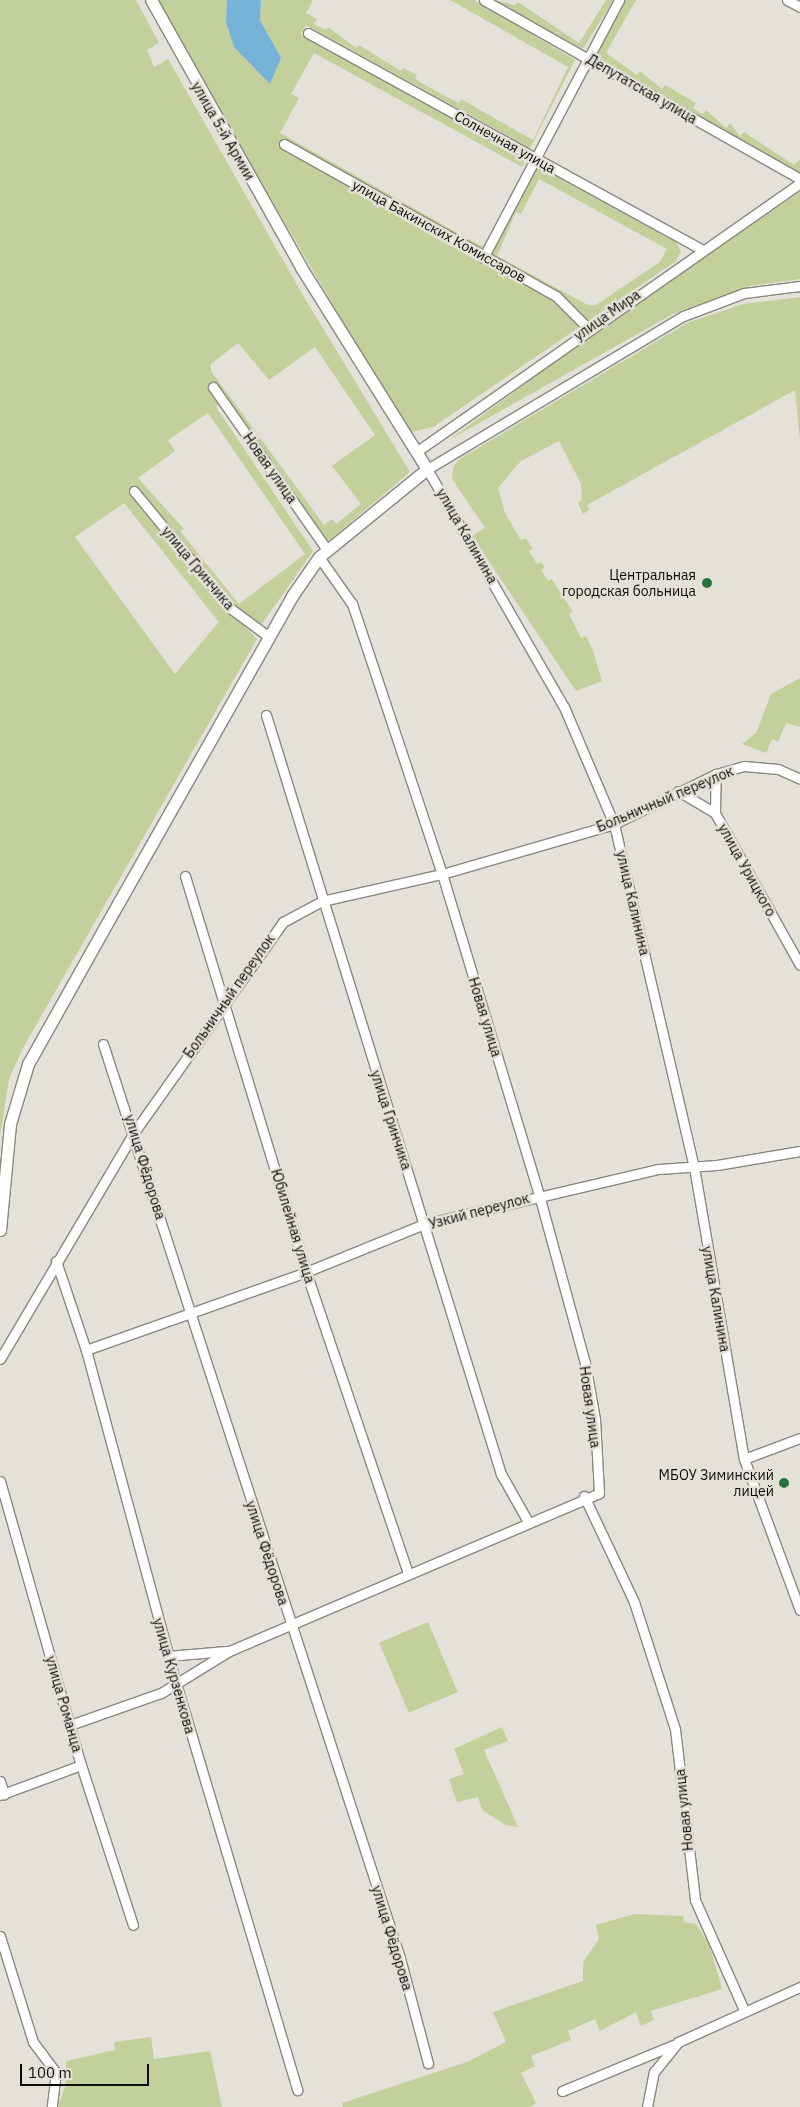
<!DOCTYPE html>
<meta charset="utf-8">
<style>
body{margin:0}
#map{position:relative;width:800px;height:2107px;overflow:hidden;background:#e4e1d8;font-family:"IBM Plex Sans",sans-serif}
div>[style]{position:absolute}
.green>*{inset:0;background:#c3d09c;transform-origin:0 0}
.water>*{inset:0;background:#76b3d9}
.roads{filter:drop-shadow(1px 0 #8a877f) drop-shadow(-1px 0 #8a877f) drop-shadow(0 1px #8a877f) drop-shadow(0 -1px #8a877f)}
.minor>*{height:9px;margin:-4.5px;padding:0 4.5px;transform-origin:4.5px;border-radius:4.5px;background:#fff}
.tertiary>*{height:11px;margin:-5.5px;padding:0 5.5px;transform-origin:5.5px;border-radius:5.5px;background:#fff}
.dots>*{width:14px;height:14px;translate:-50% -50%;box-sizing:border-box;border:2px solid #e4e1d8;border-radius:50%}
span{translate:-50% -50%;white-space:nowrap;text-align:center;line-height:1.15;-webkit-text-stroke:5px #e4e1d8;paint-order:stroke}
.street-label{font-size:14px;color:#0c0b08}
.poi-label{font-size:14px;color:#0c0b08}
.right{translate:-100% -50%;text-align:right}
.scale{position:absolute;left:20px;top:2064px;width:129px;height:22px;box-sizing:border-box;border:2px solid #0c0b08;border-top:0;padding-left:6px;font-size:15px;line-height:18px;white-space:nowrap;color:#0c0b08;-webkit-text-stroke:4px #e4e1d8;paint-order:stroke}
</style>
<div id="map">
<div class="green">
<div style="clip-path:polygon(evenodd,0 0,136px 0,159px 43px,147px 50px,154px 67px,168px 59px,304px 297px,410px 472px,330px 540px,323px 540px,223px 400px,216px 407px,313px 551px,262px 624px,230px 604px,134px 488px,129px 492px,195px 575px,257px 639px,24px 1046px,9px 1079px,0 1136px,0 0,238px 343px,269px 380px,315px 347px,375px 435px,332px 466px,361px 504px,336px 524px,332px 519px,324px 525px,211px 371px,211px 364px,238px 343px,0 0,208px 413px,305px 554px,239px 604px,180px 531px,184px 529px,138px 478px,175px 451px,168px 440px,208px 413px,0 0,124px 503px,219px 622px,175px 674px,75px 537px,124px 503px)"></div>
<div style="clip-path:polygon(evenodd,155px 0,227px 0,226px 22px,281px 58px,260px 20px,261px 0,313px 0,306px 13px,317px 19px,314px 24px,326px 30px,328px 27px,356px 48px,359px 45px,401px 71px,403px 68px,417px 75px,415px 79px,436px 91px,459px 103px,461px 99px,533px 140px,568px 67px,450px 0,474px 0,575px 60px,530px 148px,306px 25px,301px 34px,526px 160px,522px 167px,314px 53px,291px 94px,299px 98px,280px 133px,479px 245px,486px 246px,537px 166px,676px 242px,681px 251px,676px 261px,433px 427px,412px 432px,376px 379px,155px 0,539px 179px,667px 249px,660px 262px,596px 305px,588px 305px,497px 256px,516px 212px,521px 214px,539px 179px)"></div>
<div style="clip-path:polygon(493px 0,515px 5px,518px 2px,579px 43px,606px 0,613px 0,583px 49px)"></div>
<div style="clip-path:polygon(623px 0,636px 0,606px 53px,637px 75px,640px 71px,662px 89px,665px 85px,696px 103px,693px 108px,703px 114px,706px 110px,726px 128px,730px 123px,740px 136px,744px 132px,794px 165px,800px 159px,800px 174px,592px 57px)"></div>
<div style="clip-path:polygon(800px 192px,800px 279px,749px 286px,673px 314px,449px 440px,592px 334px)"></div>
<div style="clip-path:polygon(800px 297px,800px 441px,795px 390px,587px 505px,589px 510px,583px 514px,578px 503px,582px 499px,581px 484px,559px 441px,521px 461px,498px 488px,505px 513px,521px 540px,526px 538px,533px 549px,529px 551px,537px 564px,541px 562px,545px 567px,541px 570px,548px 581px,552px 579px,573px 612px,569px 614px,581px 638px,586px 636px,593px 651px,602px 681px,576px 691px,472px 536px,485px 528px,452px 479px,453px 468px,458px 460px,687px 323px,743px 304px)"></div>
<div style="clip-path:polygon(800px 678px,800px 727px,786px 723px,778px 742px,772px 739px,766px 753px,742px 744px,756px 733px,771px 694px)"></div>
<div style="left:428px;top:1622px;width:76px;height:53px;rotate:67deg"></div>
<div style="clip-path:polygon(502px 1727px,508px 1741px,484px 1750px,518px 1827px,506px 1825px,482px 1810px,478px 1797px,457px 1802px,449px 1779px,464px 1774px,454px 1749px)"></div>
<div style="clip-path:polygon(635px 1914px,683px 1916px,684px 1922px,696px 1924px,709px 1944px,722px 1989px,651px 2011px,654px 2020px,641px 2026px,636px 2012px,600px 2031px,595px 2019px,568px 2031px,571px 2040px,531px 2056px,535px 2066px,521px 2073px,536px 2103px,530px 2107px,343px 2107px,342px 2103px,467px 2062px,506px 2042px,493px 2012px,583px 1981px,583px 1962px,599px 1939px,596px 1925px)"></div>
<div style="clip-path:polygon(151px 2037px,154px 2059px,210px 2051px,222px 2107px,58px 2107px,66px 2084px,66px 2061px,115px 2050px,114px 2042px)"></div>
</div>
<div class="water">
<div style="clip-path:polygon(227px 0,261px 0,260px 20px,281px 58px,270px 84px,234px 47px,226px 22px)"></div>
</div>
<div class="roads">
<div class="minor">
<div style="left:484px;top:0;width:363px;rotate:29.5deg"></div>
<div style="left:787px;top:0;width:15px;rotate:28deg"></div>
<div style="left:308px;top:33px;width:450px;rotate:28.8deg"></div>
<div style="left:284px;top:144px;width:312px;rotate:29.2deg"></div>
<div style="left:556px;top:296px;width:45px;rotate:45deg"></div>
<div style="left:483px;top:258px;width:292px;rotate:-62.2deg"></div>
<div style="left:800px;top:286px;width:56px;rotate:172.9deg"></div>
<div style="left:744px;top:293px;width:65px;rotate:159.3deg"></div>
<div style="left:683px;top:316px;width:298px;rotate:149.1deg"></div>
<div style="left:427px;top:469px;width:275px;rotate:60.1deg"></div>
<div style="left:564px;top:707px;width:127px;rotate:66.9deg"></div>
<div style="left:614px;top:824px;width:352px;rotate:76.9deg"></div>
<div style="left:694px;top:1167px;width:296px;rotate:80.3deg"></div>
<div style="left:744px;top:1459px;width:161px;rotate:69.7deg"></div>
<div style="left:213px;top:387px;width:199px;rotate:55deg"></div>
<div style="left:416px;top:452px;width:469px;rotate:-35deg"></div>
<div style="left:134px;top:491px;width:151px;rotate:50.6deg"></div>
<div style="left:230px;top:608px;width:49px;rotate:36.6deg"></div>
<div style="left:266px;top:715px;width:795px;rotate:72.8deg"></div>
<div style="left:501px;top:1474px;width:53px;rotate:60.5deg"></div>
<div style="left:678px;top:791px;width:43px;rotate:30.7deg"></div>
<div style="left:715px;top:813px;width:174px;rotate:60.8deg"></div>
<div style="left:715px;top:813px;width:39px;rotate:-89deg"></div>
<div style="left:185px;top:876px;width:414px;rotate:73deg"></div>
<div style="left:306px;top:1272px;width:319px;rotate:71.3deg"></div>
<div style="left:103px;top:1044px;width:961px;rotate:72deg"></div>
<div style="left:400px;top:1958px;width:109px;rotate:75.1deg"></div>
<div style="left:56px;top:1261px;width:94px;rotate:71.4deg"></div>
<div style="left:86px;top:1350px;width:345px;rotate:74.9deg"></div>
<div style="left:176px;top:1683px;width:425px;rotate:73.4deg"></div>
<div style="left:86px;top:1350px;width:233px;rotate:-19.5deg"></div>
<div style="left:306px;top:1272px;width:127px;rotate:-22.1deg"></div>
<div style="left:424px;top:1224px;width:241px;rotate:-13.2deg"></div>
<div style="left:659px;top:1169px;width:58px;rotate:-3.9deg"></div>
<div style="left:717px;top:1165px;width:84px;rotate:-9.6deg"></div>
<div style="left:0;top:1359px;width:265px;rotate:-59.4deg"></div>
<div style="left:135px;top:1131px;width:256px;rotate:-54.7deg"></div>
<div style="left:283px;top:922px;width:44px;rotate:-28.3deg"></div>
<div style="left:322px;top:901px;width:123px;rotate:-12.7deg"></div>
<div style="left:442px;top:874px;width:179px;rotate:-16.2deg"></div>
<div style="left:614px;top:824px;width:114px;rotate:-26.1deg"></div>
<div style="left:716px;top:774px;width:29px;rotate:-16deg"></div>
<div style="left:744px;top:766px;width:34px;rotate:5deg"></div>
<div style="left:778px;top:769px;width:24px;rotate:24deg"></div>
<div style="left:744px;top:1459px;width:60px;rotate:-20.6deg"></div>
<div style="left:0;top:1481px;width:295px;rotate:74.1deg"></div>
<div style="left:81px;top:1765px;width:168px;rotate:72deg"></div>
<div style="left:584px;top:1496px;width:117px;rotate:64.7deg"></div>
<div style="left:634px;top:1602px;width:133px;rotate:72.1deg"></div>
<div style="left:675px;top:1729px;width:172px;rotate:83.3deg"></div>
<div style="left:695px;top:1900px;width:120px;rotate:66deg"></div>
<div style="left:168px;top:1656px;width:58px;rotate:-4.9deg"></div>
<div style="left:70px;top:1725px;width:96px;rotate:-19.4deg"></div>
<div style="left:161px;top:1693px;width:80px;rotate:-31.7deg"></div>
<div style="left:229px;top:1651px;width:402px;rotate:-23.1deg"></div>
<div style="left:599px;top:1493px;width:74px;rotate:-93.1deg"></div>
<div style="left:595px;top:1419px;width:57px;rotate:-100.1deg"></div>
<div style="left:585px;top:1363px;width:174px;rotate:-105.3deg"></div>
<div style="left:539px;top:1195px;width:335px;rotate:-106.8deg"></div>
<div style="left:442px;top:874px;width:285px;rotate:-108.4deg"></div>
<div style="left:352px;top:604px;width:57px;rotate:-125.1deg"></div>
<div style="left:0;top:1781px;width:14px;rotate:73deg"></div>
<div style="left:0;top:1795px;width:86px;rotate:-20.3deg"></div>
<div style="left:0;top:1936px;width:111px;rotate:72.7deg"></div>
<div style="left:33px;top:2042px;width:38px;rotate:53deg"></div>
<div style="left:56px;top:2072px;width:35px;rotate:97deg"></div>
<div style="left:562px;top:2091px;width:120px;rotate:-22.5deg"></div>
<div style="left:647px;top:2107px;width:36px;rotate:-79deg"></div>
<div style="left:654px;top:2072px;width:38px;rotate:-51deg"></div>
<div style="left:678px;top:2042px;width:134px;rotate:-24.3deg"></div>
</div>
<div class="tertiary">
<div style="left:0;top:1230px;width:106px;rotate:-84.6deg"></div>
<div style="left:10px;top:1124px;width:63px;rotate:-73.3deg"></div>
<div style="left:28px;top:1064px;width:186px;rotate:-60.7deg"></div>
<div style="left:119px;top:902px;width:352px;rotate:-60.5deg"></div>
<div style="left:292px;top:596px;width:47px;rotate:-55.3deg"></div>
<div style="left:319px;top:557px;width:139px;rotate:-39.2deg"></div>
<div style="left:427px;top:469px;width:238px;rotate:-122deg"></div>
<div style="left:301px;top:267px;width:306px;rotate:-119.3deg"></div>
</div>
</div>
<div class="dots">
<div style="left:707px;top:583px;background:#29723f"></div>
<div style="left:784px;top:1483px;background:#29723f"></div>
</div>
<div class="street-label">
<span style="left:642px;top:89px;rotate:30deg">Депутатская улица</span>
<span style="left:223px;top:131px;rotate:60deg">улица 5-й Армии</span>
<span style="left:505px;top:142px;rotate:29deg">Солнечная улица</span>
<span style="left:439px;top:231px;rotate:29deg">улица Бакинских Комиссаров</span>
<span style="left:607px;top:315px;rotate:-35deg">улица Мира</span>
<span style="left:270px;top:468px;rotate:55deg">Новая улица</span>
<span style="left:467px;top:536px;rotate:60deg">улица Калинина</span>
<span style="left:198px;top:568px;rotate:50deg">улица Гринчика</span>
<span style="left:665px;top:799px;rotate:-23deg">Больничный переулок</span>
<span style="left:747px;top:870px;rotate:61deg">улица Урицкого</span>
<span style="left:633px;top:903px;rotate:77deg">улица Калинина</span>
<span style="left:229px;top:996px;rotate:-55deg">Больничный переулок</span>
<span style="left:485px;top:1017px;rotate:73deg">Новая улица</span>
<span style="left:391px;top:1120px;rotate:72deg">улица Гринчика</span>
<span style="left:145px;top:1167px;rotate:73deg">улица Фёдорова</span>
<span style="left:479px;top:1211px;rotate:-15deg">Узкий переулок</span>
<span style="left:293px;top:1226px;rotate:73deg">Юбилейная улица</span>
<span style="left:716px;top:1299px;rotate:80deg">улица Калинина</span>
<span style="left:590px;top:1407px;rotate:82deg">Новая улица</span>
<span style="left:267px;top:1553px;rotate:72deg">улица Фёдорова</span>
<span style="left:174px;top:1676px;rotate:74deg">улица Курзенкова</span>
<span style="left:64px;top:1704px;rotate:74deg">улица Романца</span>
<span style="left:684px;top:1810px;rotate:-96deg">Новая улица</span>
<span style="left:392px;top:1938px;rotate:73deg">улица Фёдорова</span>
</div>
<div class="poi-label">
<span class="right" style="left:696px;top:583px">Центральная<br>городская больница</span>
<span class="right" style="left:774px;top:1483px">МБОУ Зиминский<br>лицей</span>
</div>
<div class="scale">100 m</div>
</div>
